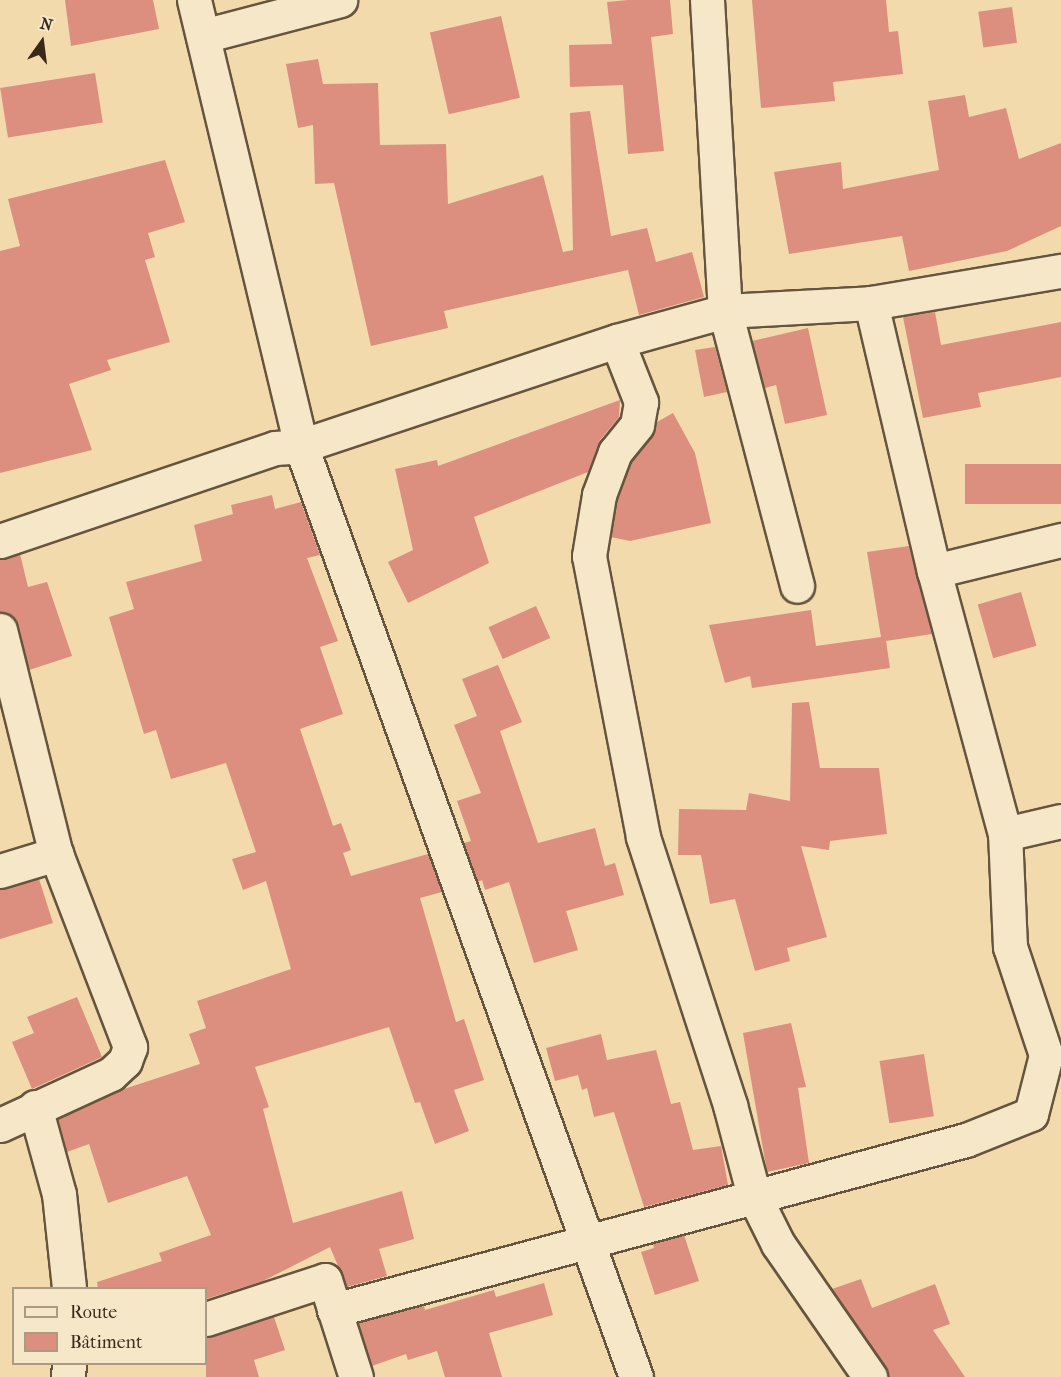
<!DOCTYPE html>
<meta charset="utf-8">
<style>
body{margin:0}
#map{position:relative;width:1061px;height:1377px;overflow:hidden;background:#f2daac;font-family:"IM FELL French Canon",serif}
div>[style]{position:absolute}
.building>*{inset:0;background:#dc8f7f;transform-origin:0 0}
.roads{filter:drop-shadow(2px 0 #66553e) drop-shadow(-2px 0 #66553e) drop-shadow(0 2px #66553e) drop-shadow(0 -2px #66553e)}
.street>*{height:33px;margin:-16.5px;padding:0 16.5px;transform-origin:16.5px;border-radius:16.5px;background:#f7e7c9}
span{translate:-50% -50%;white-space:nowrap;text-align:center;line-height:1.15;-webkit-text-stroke:4.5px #f7e7c9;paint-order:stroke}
.legend{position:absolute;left:12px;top:1287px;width:195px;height:78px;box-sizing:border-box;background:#f7e7c9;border:2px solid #ab9b83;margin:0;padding:8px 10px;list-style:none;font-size:18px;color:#382919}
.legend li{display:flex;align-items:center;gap:12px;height:30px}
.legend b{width:30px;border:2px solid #ab9b83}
.north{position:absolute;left:12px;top:12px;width:60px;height:60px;-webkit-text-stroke:4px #f7e7c9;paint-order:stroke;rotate:14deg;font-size:16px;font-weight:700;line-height:24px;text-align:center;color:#382919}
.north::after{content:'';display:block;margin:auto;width:21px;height:27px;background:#382919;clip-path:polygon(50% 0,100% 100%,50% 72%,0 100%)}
</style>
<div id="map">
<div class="building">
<div style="clip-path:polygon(65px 0,153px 0,159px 29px,71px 46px)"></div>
<div style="clip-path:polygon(628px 0,670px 0,673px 34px,651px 37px,664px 151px,628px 154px,623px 85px,570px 87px,569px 45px,612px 44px,607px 2px)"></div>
<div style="clip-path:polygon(752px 0,886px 0,889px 32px,898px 31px,903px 74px,833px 82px,835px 101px,761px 108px)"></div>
<div style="left:1012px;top:7px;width:36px;height:34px;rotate:82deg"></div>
<div style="left:501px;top:16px;width:84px;height:73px;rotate:77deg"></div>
<div style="clip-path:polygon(318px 59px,323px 84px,378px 83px,380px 145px,446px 144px,448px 204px,543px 175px,563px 252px,573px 250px,570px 113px,590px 111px,611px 236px,647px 228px,656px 262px,692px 252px,704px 297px,639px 315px,628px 270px,444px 311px,448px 328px,371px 346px,334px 183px,315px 184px,313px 125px,298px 128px,286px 64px)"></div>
<div style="left:95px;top:73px;width:50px;height:96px;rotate:81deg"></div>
<div style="clip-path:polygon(965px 95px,969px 117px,1006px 108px,1019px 159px,1061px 143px,1061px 226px,1007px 251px,909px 271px,902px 236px,789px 254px,774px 172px,841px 162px,843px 189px,939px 170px,928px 101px)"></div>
<div style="clip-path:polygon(165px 160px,185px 222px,148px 233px,155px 257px,145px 260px,170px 342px,107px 360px,111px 370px,69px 384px,92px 450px,0 473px,0 251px,20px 246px,8px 199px)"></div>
<div style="clip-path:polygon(935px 312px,941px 345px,1061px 322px,1061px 377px,978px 393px,981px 407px,923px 418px,903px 317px)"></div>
<div style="clip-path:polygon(808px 328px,827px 415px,785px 424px,776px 385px,765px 388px,752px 341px)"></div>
<div style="clip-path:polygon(715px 347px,727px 392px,704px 397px,695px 350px)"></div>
<div style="clip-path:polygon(620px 400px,619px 417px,600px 440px,588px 472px,474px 517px,489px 563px,408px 603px,388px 562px,413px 550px,395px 469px,437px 460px,438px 466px)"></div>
<div style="clip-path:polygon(673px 413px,695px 453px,711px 523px,630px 541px,611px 537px,617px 500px,632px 461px,652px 437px,657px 422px)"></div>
<div style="left:1061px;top:464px;width:40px;height:96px;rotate:90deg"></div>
<div style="clip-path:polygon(272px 495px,275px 509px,301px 502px,320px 555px,307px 558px,338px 641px,320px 647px,343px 714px,300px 729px,333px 826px,341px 823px,351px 850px,343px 853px,351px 876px,428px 854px,442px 892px,420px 898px,456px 1022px,464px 1019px,484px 1080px,454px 1090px,469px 1131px,435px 1144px,420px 1102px,415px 1103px,389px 1027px,255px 1067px,269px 1107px,263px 1109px,293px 1223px,402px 1191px,414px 1239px,379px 1249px,387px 1276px,347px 1287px,330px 1247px,263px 1281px,206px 1299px,206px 1288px,98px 1288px,97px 1282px,162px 1261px,159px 1253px,211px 1235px,187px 1176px,108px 1203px,89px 1144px,67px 1152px,58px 1119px,121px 1090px,200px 1064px,189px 1034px,206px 1028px,197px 1001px,291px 969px,266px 881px,243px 890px,232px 859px,256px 852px,226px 763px,171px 779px,156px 730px,144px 734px,109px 617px,134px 609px,126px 582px,202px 561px,194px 525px,233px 514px,231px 505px)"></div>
<div style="clip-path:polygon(909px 546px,932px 634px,886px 641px,890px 668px,752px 688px,750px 676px,725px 683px,709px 625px,811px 610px,816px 646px,881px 637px,867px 552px)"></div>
<div style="clip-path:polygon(20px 554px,28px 587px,47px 582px,72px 656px,29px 670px,18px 625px,13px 617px,0 612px,0 559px)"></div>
<div style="left:1021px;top:592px;width:56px;height:45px;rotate:74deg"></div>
<div style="left:536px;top:606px;width:35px;height:52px;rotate:66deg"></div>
<div style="clip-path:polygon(498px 665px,522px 722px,500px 731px,538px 843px,595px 828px,605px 866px,615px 863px,624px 895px,566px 911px,578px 950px,534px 963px,509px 882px,485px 890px,482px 880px,478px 882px,464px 843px,471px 841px,457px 801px,481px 793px,454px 725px,477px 716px,462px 679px)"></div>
<div style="clip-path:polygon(809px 702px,820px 768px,879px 768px,887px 834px,830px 841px,829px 850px,801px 846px,827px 937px,787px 948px,790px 961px,755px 971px,735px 899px,710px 904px,701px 855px,678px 855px,679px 809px,746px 810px,749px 793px,790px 801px,792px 703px)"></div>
<div style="clip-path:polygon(39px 879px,53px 923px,0 939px,0 889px)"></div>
<div style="clip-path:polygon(77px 997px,102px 1057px,32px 1089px,12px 1042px,34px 1033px,27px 1017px)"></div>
<div style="clip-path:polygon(791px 1023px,806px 1087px,798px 1088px,809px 1163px,767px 1172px,743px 1033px)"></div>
<div style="clip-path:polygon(601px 1034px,607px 1060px,656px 1050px,671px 1104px,680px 1102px,693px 1150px,721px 1146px,728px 1185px,644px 1207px,614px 1112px,594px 1117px,587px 1088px,582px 1090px,578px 1075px,555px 1081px,546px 1048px)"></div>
<div style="left:924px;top:1054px;width:63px;height:45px;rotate:81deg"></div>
<div style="clip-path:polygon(684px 1235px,699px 1281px,655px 1295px,641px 1252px,654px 1248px,653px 1244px)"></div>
<div style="clip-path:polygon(861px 1279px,872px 1308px,935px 1284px,950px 1324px,933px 1330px,965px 1377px,888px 1377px,885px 1366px,832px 1289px)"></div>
<div style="clip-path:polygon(544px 1283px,553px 1315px,489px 1333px,502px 1377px,445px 1377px,437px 1351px,408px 1360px,406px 1354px,372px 1366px,358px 1323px,424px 1306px,425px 1310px,494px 1290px,496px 1297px)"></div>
<div style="clip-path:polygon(274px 1317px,285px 1350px,254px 1360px,259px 1377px,206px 1377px,206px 1337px)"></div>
</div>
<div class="roads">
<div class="street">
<div style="left:194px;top:0;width:459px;rotate:76.5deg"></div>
<div style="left:301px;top:446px;width:989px;rotate:70.21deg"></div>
<div style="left:707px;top:0;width:312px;rotate:86.7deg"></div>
<div style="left:725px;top:311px;width:284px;rotate:75.3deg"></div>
<div style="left:203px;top:36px;width:142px;rotate:-14.7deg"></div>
<div style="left:871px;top:303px;width:275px;rotate:76.8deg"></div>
<div style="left:934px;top:571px;width:272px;rotate:74.9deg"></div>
<div style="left:617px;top:341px;width:66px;rotate:68.5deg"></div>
<div style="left:641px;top:402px;width:23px;rotate:100deg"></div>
<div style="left:637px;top:425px;width:35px;rotate:129deg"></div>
<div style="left:615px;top:452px;width:46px;rotate:110.4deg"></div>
<div style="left:599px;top:495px;width:62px;rotate:99.3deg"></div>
<div style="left:589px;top:556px;width:286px;rotate:79.1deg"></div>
<div style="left:643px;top:837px;width:282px;rotate:72deg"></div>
<div style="left:730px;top:1105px;width:94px;rotate:75.2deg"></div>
<div style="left:754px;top:1196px;width:54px;rotate:63.4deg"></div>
<div style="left:778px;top:1244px;width:162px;rotate:55.3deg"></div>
<div style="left:0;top:541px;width:290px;rotate:-18.7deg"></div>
<div style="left:275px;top:448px;width:26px;rotate:-4deg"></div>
<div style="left:301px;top:446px;width:333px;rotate:-18.4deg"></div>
<div style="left:617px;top:341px;width:112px;rotate:-15.5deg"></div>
<div style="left:725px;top:311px;width:146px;rotate:-3.1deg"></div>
<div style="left:871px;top:303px;width:193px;rotate:-9.6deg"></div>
<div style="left:934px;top:571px;width:131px;rotate:-13.7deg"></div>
<div style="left:0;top:630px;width:231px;rotate:76deg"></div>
<div style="left:56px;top:854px;width:207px;rotate:69deg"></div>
<div style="left:130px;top:1047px;width:15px;rotate:110deg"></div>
<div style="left:125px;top:1061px;width:19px;rotate:137deg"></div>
<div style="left:111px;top:1074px;width:122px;rotate:155.3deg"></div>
<div style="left:0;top:871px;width:59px;rotate:-16.9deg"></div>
<div style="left:35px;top:1107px;width:90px;rotate:74.6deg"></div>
<div style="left:59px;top:1194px;width:95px;rotate:83.9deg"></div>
<div style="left:334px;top:1310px;width:654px;rotate:-15.06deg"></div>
<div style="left:966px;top:1140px;width:70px;rotate:-21.8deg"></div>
<div style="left:1031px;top:1114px;width:61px;rotate:-75.7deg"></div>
<div style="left:1046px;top:1055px;width:114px;rotate:-108.4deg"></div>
<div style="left:1010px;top:947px;width:113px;rotate:-92.5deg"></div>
<div style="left:1005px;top:834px;width:57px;rotate:-13.1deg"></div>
<div style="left:206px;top:1319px;width:125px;rotate:-18.1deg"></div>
<div style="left:325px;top:1280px;width:102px;rotate:72.3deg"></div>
<div style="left:68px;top:1377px;width:13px;rotate:-86deg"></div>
</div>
</div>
<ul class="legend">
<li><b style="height:8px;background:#f7e7c9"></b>Route</li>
<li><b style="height:16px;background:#dc8f7f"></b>Bâtiment</li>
</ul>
<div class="north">N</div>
</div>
